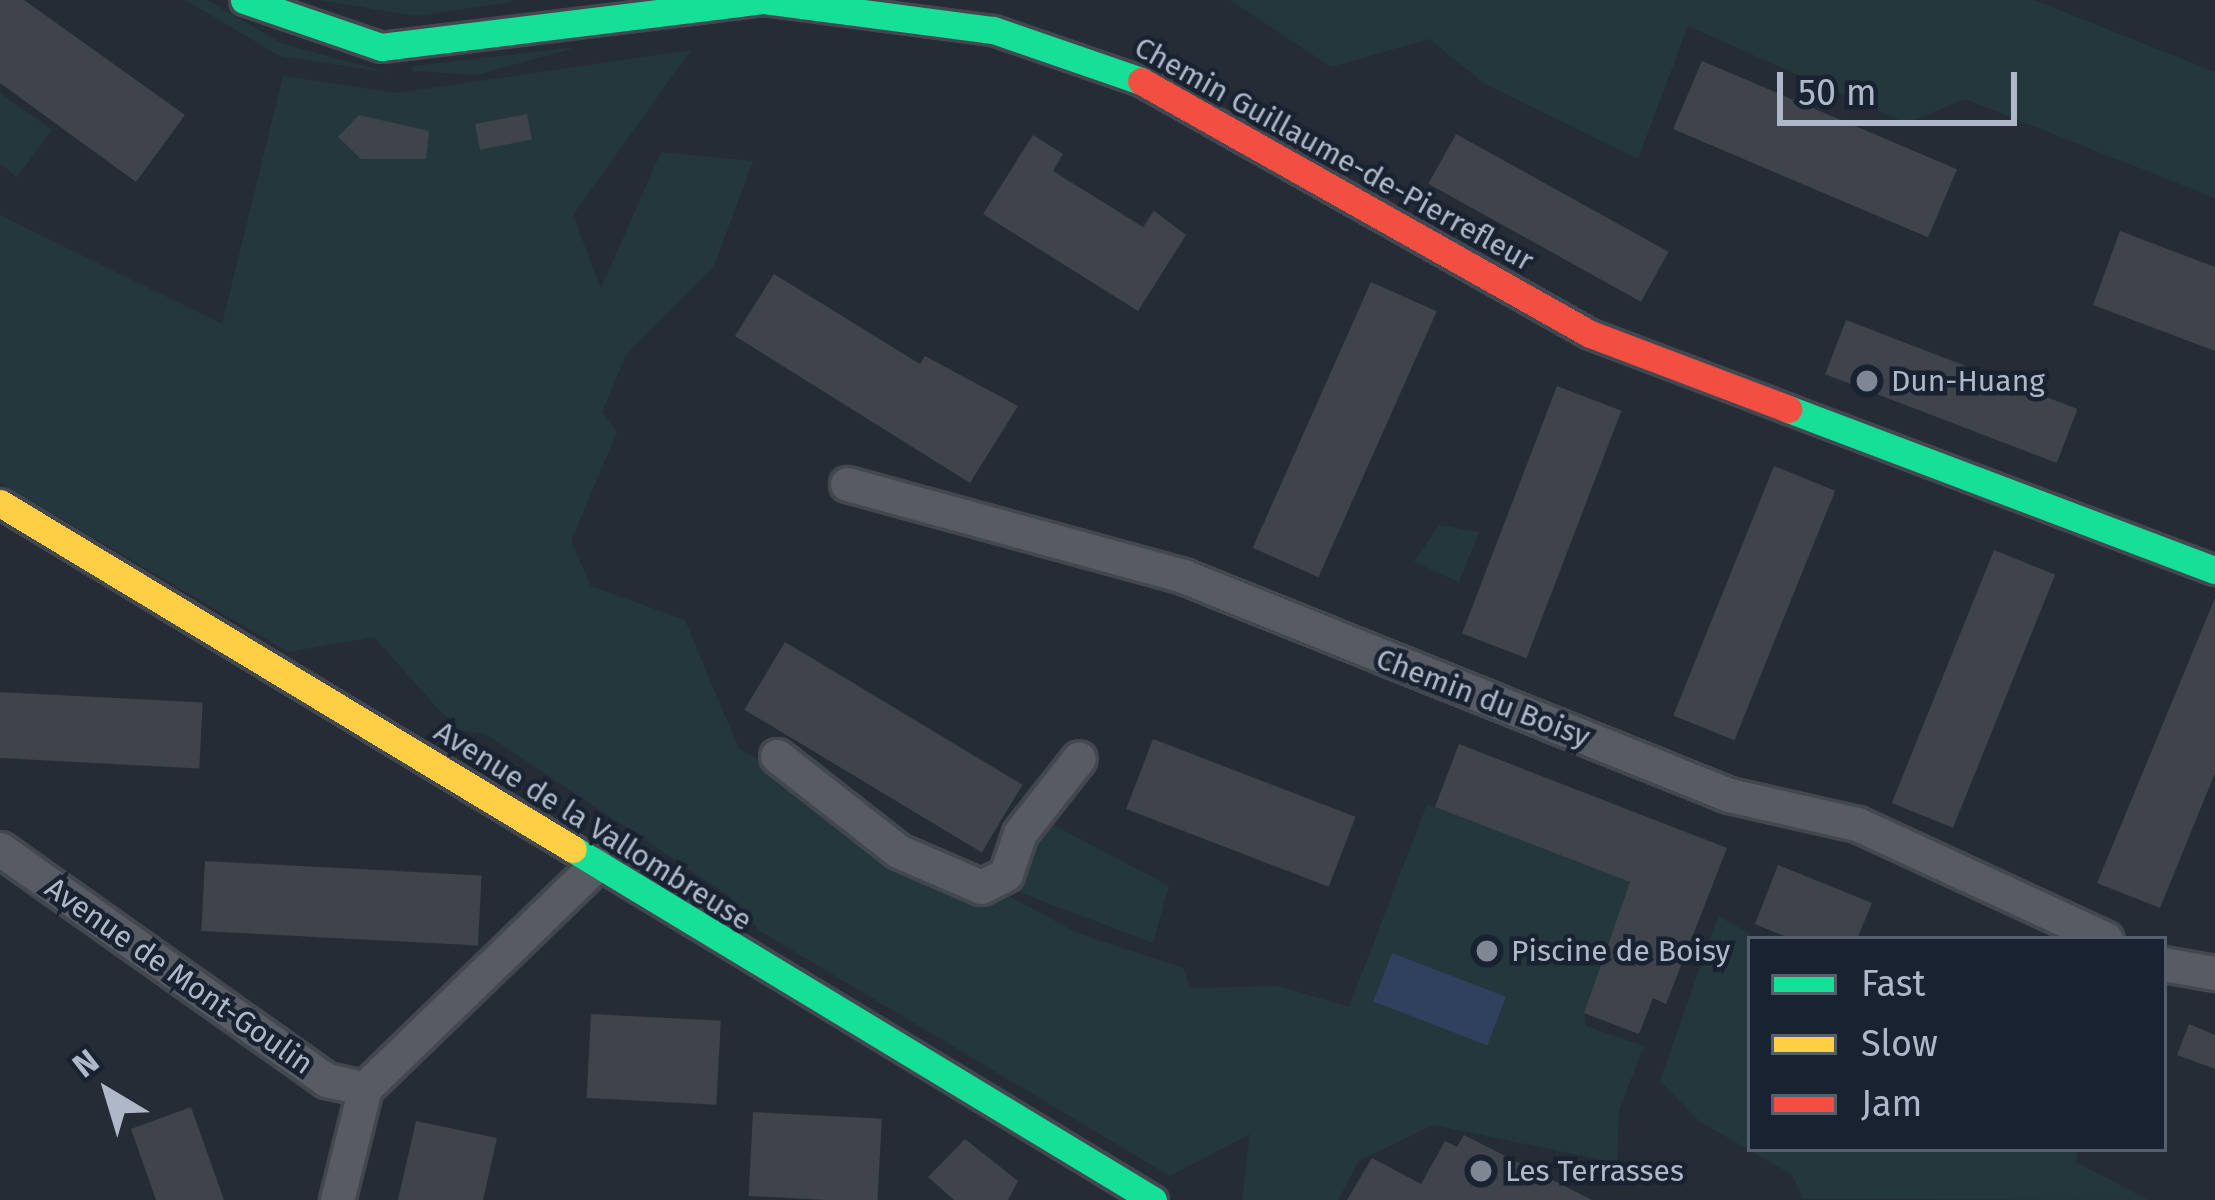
<!DOCTYPE html>
<style>
body{margin:0}
#map{position:relative;width:2215px;height:1200px;overflow:hidden;background:#262c36;font-family:"Fira Sans",sans-serif}
div>[style]{position:absolute}
.green>*{inset:0;background:#23373c}
.water>*{inset:0;background:#30415f;transform-origin:0 0}
.building>*{inset:0;background:#3e434c;transform-origin:0 0}
.roads{filter:drop-shadow(3px 0 #43474f) drop-shadow(-3px 0 #43474f) drop-shadow(0 3px #43474f) drop-shadow(0 -3px #43474f)}
.street>*{height:33px;margin:-16.5px;padding:0 16.5px;transform-origin:16.5px;border-radius:16.5px;background:#565b64}
.fast>*{height:27px;margin:-13.5px;padding:0 13.5px;transform-origin:13.5px;border-radius:13.5px;background:#16e098}
.slow>*{height:27px;margin:-13.5px;padding:0 13.5px;transform-origin:13.5px;border-radius:13.5px;background:#ffcf43}
.jam>*{height:27px;margin:-13.5px;padding:0 13.5px;transform-origin:13.5px;border-radius:13.5px;background:#f24e42}
.dots>*{width:33px;height:33px;translate:-50% -50%;box-sizing:border-box;border:6px solid #192231;border-radius:50%}
span{translate:-50% -50%;white-space:nowrap;text-align:center;line-height:1.15;-webkit-text-stroke:9px #192231;paint-order:stroke}
.street-label{font-size:30px;color:#afb8c8}
.poi-label{font-size:30px;color:#afb8c8}
.left{translate:0 -50%;text-align:left}
.legend{position:absolute;left:1747px;top:936px;width:420px;height:216px;box-sizing:border-box;background:#192231;border:3px solid #555e6d;margin:0;padding:15px 21px;list-style:none;font-size:36px;color:#afb8c8}
.legend li{display:flex;align-items:center;gap:24px;height:60px}
.legend b{width:60px;border:3px solid #555e6d}
.north{position:absolute;left:48px;top:1032px;width:120px;height:120px;-webkit-text-stroke:9px #192231;paint-order:stroke;rotate:322deg;font-size:33px;font-weight:700;line-height:48px;text-align:center;color:#afb8c8}
.north::after{content:'';display:block;margin:auto;width:42px;height:54px;background:#afb8c8;clip-path:polygon(50% 0,100% 100%,50% 72%,0 100%)}
.scale{position:absolute;left:1777px;top:72px;width:240px;height:54px;box-sizing:border-box;border:6px solid #afb8c8;border-top:0;padding-left:15px;font-size:36px;line-height:42px;white-space:nowrap;color:#afb8c8;-webkit-text-stroke:9px #192231;paint-order:stroke}
</style>
<div id="map">
<div class="green">
<div style="clip-path:polygon(185px 0,207px 0,283px 44px,391px 73px,280px 56px)"></div>
<div style="clip-path:polygon(319px 0,511px 0,511px 2px,416px 16px)"></div>
<div style="clip-path:polygon(1230px 0,2034px 0,2215px 72px,2215px 198px,1965px 99px,1906px 123px,1688px 26px,1638px 159px,1485px 84px,1429px 39px,1331px 67px)"></div>
<div style="clip-path:polygon(577px 47px,477px 75px,412px 71px,413px 66px)"></div>
<div style="clip-path:polygon(691px 50px,573px 215px,601px 288px,661px 152px,753px 161px,714px 266px,627px 353px,602px 412px,617px 432px,571px 541px,591px 586px,685px 620px,739px 749px,1077px 933px,1183px 968px,1190px 988px,1279px 986px,1349px 1007px,1427px 804px,1630px 882px,1584px 1012px,1586px 1026px,1644px 1046px,1619px 1110px,1617px 1163px,1433px 1125px,1359px 1161px,1338px 1200px,1242px 1200px,1250px 1134px,1170px 1176px,760px 931px,728px 895px,485px 734px,457px 730px,374px 637px,288px 652px,0 483px,0 215px,222px 324px,283px 76px,397px 93px)"></div>
<div style="clip-path:polygon(0 93px,52px 130px,17px 177px,0 164px)"></div>
<div style="clip-path:polygon(1439px 525px,1479px 532px,1459px 582px,1414px 562px)"></div>
<div style="clip-path:polygon(1052px 824px,1169px 886px,1153px 943px,1011px 889px)"></div>
<div style="clip-path:polygon(1718px 916px,1749px 933px,1750px 1149px,2078px 1149px,2076px 1162px,2148px 1200px,1803px 1199px,1792px 1175px,1699px 1121px,1660px 1081px)"></div>
</div>
<div class="water">
<div style="left:1392px;top:953px;width:122px;height:52px;rotate:21deg"></div>
</div>
<div class="building">
<div style="clip-path:polygon(0 0,24px 0,185px 115px,136px 182px,0 83px)"></div>
<div style="left:1702px;top:61px;width:277px;height:74px;rotate:23deg"></div>
<div style="left:527px;top:114px;width:26px;height:53px;rotate:79deg"></div>
<div style="clip-path:polygon(359px 115px,429px 131px,426px 159px,361px 159px,338px 137px)"></div>
<div style="left:1456px;top:134px;width:243px;height:57px;rotate:29deg"></div>
<div style="clip-path:polygon(1033px 135px,1063px 154px,1053px 171px,1143px 227px,1154px 211px,1186px 235px,1138px 311px,983px 214px)"></div>
<div style="clip-path:polygon(2120px 231px,2215px 267px,2215px 351px,2093px 305px)"></div>
<div style="clip-path:polygon(774px 274px,920px 364px,925px 356px,1018px 406px,970px 483px,735px 336px)"></div>
<div style="left:1371px;top:282px;width:72px;height:291px;rotate:24deg"></div>
<div style="left:1846px;top:320px;width:248px;height:58px;rotate:21deg"></div>
<div style="left:1557px;top:386px;width:69px;height:265px;rotate:21deg"></div>
<div style="left:1774px;top:466px;width:66px;height:269px;rotate:22deg"></div>
<div style="left:1994px;top:550px;width:66px;height:273px;rotate:22deg"></div>
<div style="clip-path:polygon(2215px 598px,2215px 773px,2160px 908px,2097px 883px)"></div>
<div style="left:785px;top:642px;width:277px;height:79px;rotate:31deg"></div>
<div style="left:0;top:692px;width:203px;height:66px;rotate:3deg"></div>
<div style="left:1153px;top:739px;width:217px;height:75px;rotate:21deg"></div>
<div style="clip-path:polygon(1459px 744px,1727px 848px,1666px 1004px,1653px 998px,1639px 1034px,1584px 1013px,1630px 882px,1435px 807px)"></div>
<div style="left:205px;top:861px;width:277px;height:70px;rotate:3deg"></div>
<div style="clip-path:polygon(1778px 865px,1872px 903px,1857px 939px,1791px 939px,1755px 924px)"></div>
<div style="left:591px;top:1014px;width:130px;height:84px;rotate:3deg"></div>
<div style="clip-path:polygon(2189px 1024px,2215px 1035px,2215px 1069px,2177px 1055px)"></div>
<div style="clip-path:polygon(191px 1107px,224px 1200px,156px 1200px,131px 1129px)"></div>
<div style="left:753px;top:1112px;width:129px;height:84px;rotate:3deg"></div>
<div style="clip-path:polygon(416px 1121px,497px 1138px,483px 1200px,398px 1200px)"></div>
<div style="clip-path:polygon(1464px 1135px,1592px 1200px,1347px 1200px,1372px 1158px,1421px 1184px,1445px 1141px,1457px 1147px)"></div>
<div style="clip-path:polygon(965px 1139px,1018px 1181px,1008px 1200px,954px 1200px,928px 1177px)"></div>
</div>
<div class="roads">
<div class="street">
<div style="left:847px;top:484px;width:348px;rotate:15.3deg"></div>
<div style="left:1183px;top:576px;width:588px;rotate:21.86deg"></div>
<div style="left:1729px;top:795px;width:131px;rotate:12.8deg"></div>
<div style="left:1857px;top:824px;width:274px;rotate:24.8deg"></div>
<div style="left:777px;top:756px;width:154px;rotate:38.1deg"></div>
<div style="left:898px;top:851px;width:90px;rotate:23.4deg"></div>
<div style="left:981px;top:887px;width:28px;rotate:-27deg"></div>
<div style="left:1006px;top:874px;width:43px;rotate:-71.1deg"></div>
<div style="left:1020px;top:833px;width:95px;rotate:-51.8deg"></div>
<div style="left:0;top:849px;width:400px;rotate:35.3deg"></div>
<div style="left:326px;top:1080px;width:40px;rotate:12deg"></div>
<div style="left:2164px;top:964px;width:52px;rotate:10deg"></div>
<div style="left:337px;top:1200px;width:115px;rotate:-76deg"></div>
<div style="left:365px;top:1088px;width:322px;rotate:-44deg"></div>
</div>
<div class="fast">
<div style="left:244px;top:0;width:145px;rotate:18.9deg"></div>
<div style="left:381px;top:47px;width:386px;rotate:-7deg"></div>
<div style="left:764px;top:0;width:231px;rotate:7.5deg"></div>
<div style="left:993px;top:30px;width:157px;rotate:19deg"></div>
<div style="left:1788px;top:409px;width:456px;rotate:20.7deg"></div>
<div style="left:573px;top:849px;width:678px;rotate:31.18deg"></div>
</div>
<div class="slow">
<div style="left:0;top:503px;width:669px;rotate:31.13deg"></div>
</div>
<div class="jam">
<div style="left:1141px;top:81px;width:515px;rotate:29.4deg"></div>
<div style="left:1590px;top:334px;width:212px;rotate:20.7deg"></div>
</div>
</div>
<div class="dots">
<div style="left:1867px;top:381px;background:#7f8795"></div>
<div style="left:1487px;top:951px;background:#7f8795"></div>
<div style="left:1481px;top:1171px;background:#7f8795"></div>
</div>
<div class="street-label">
<span style="left:1334px;top:154px;rotate:29deg">Chemin Guillaume-de-Pierrefleur</span>
<span style="left:1483px;top:698px;rotate:21deg">Chemin du Boisy</span>
<span style="left:593px;top:826px;rotate:32deg">Avenue de la Vallombreuse</span>
<span style="left:179px;top:976px;rotate:35deg">Avenue de Mont-Goulin</span>
</div>
<div class="poi-label">
<span class="left" style="left:1891px;top:381px">Dun-Huang</span>
<span class="left" style="left:1511px;top:951px">Piscine de Boisy</span>
<span class="left" style="left:1505px;top:1171px">Les Terrasses</span>
</div>
<ul class="legend">
<li><b style="height:15px;background:#16e098"></b>Fast</li>
<li><b style="height:15px;background:#ffcf43"></b>Slow</li>
<li><b style="height:15px;background:#f24e42"></b>Jam</li>
</ul>
<div class="north">N</div>
<div class="scale">50 m</div>
</div>
